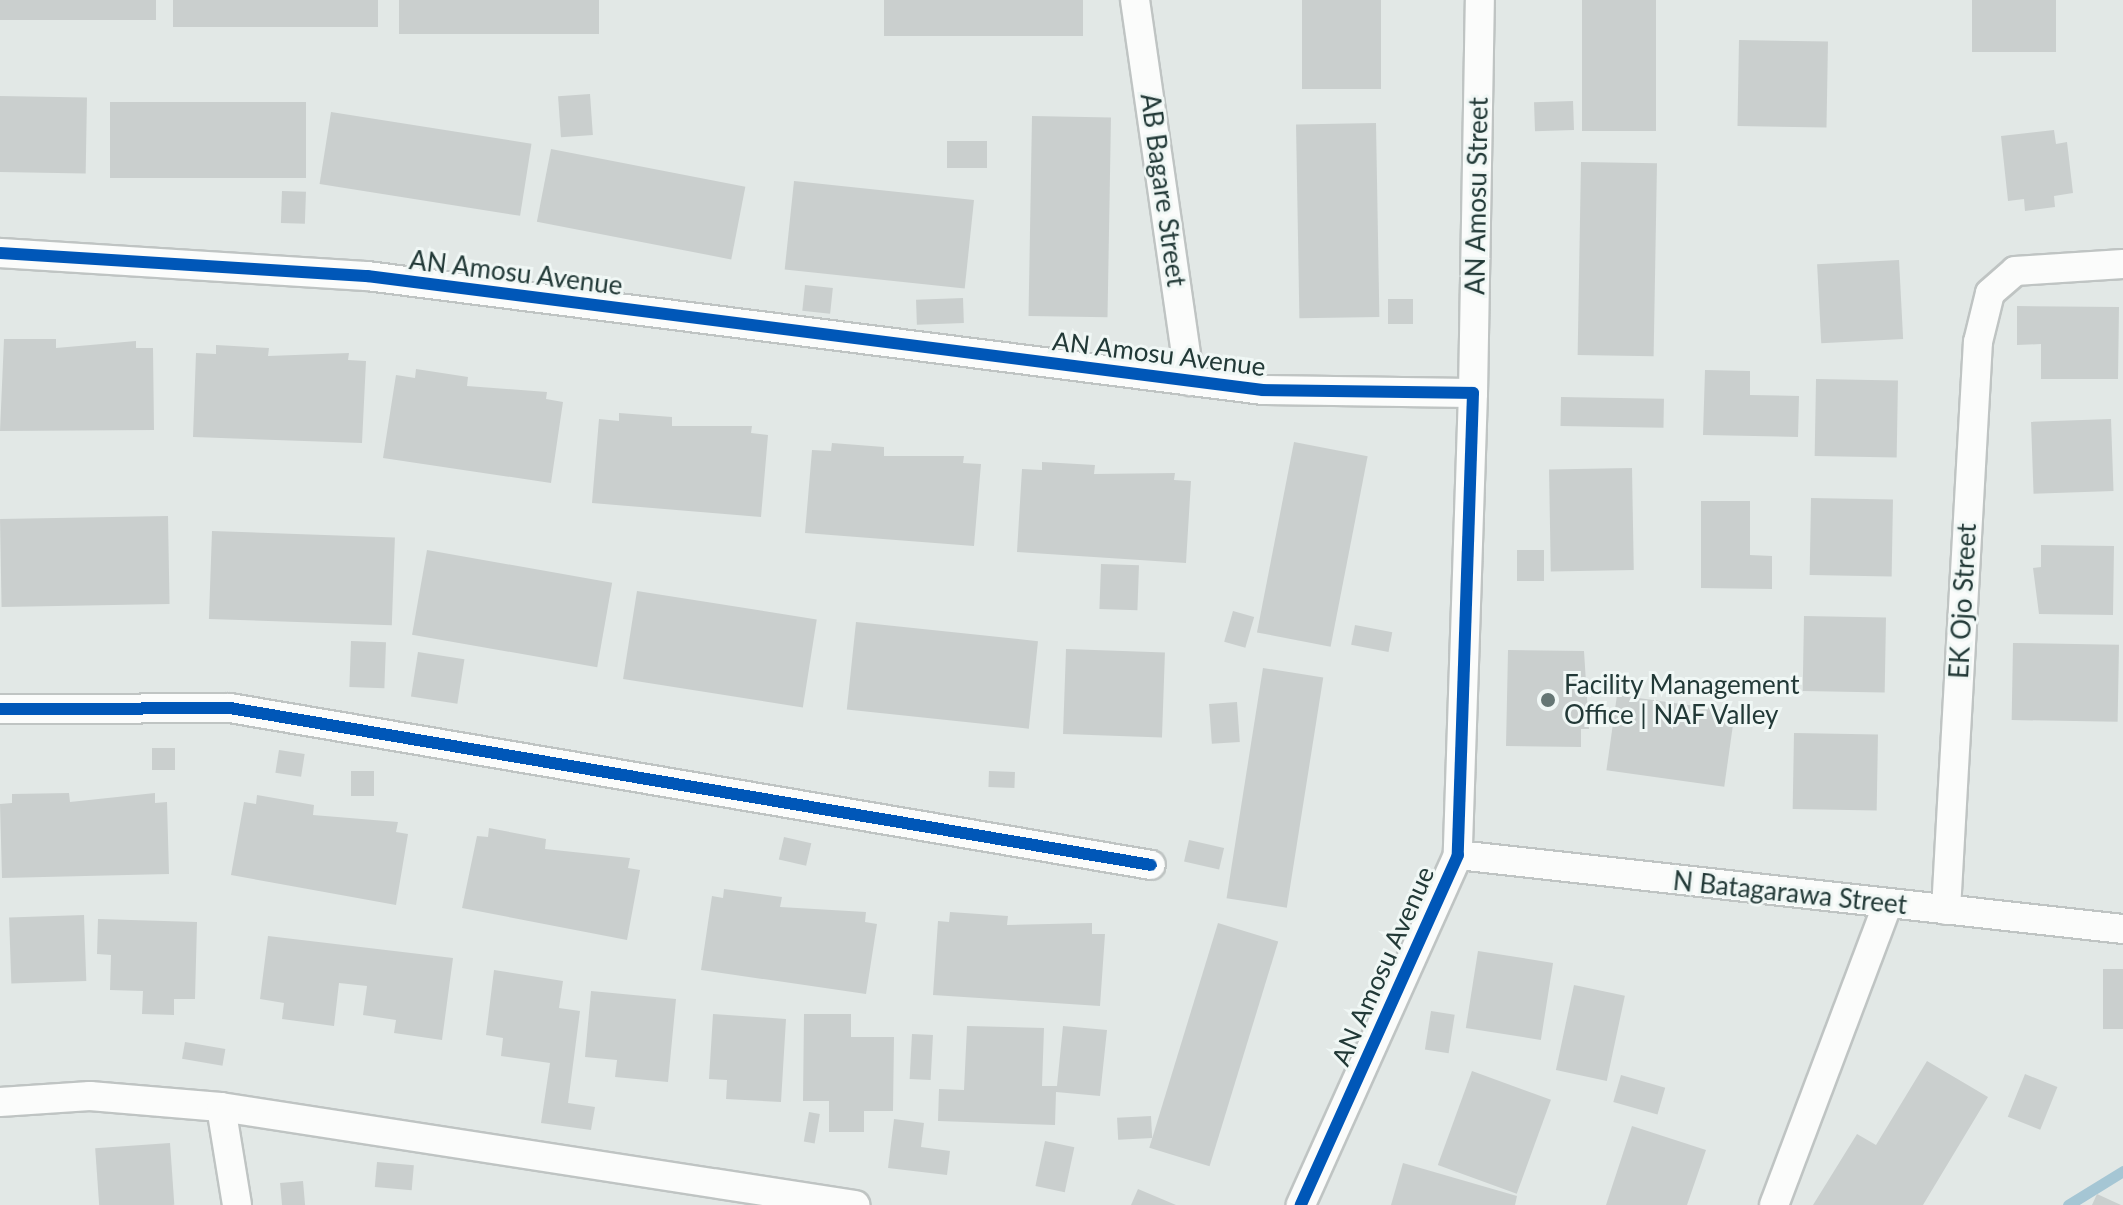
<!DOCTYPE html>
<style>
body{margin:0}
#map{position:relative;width:2123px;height:1205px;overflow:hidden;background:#e2e8e6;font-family:Lato,sans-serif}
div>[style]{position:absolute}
.stream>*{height:11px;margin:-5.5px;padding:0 5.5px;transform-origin:5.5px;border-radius:5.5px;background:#a5c6d4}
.building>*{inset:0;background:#cacfce;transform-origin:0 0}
.roads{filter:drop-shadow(2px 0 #bfc4c3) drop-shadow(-2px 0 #bfc4c3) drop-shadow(0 2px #bfc4c3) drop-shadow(0 -2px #bfc4c3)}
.street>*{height:28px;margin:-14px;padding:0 14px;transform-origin:14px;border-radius:14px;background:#fbfcfb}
.cycleway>*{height:12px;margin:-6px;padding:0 6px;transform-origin:6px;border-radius:6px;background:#0057b8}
.dots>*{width:22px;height:22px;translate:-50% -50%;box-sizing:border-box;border:4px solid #f0f7f5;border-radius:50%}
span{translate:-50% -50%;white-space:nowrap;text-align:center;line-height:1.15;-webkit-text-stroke:6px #f0f7f5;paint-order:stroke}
.street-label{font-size:26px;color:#223937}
.poi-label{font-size:26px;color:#223937}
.left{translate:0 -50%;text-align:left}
</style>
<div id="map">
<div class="stream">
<div style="left:2068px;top:1205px;width:65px;rotate:-31.7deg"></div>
</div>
<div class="building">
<div style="left:0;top:0;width:156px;height:20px"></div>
<div style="left:173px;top:0;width:205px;height:27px"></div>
<div style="left:399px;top:0;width:200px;height:34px"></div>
<div style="left:884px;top:0;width:199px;height:36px"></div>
<div style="left:1302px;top:0;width:79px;height:89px"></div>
<div style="left:1582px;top:0;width:74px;height:131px"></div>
<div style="left:1972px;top:0;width:84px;height:52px"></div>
<div style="left:1739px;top:40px;width:89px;height:86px;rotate:1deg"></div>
<div style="left:590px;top:94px;width:41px;height:32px;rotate:86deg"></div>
<div style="left:0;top:96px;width:87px;height:76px;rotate:1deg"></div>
<div style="left:1573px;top:101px;width:29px;height:39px;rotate:88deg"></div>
<div style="left:110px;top:102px;width:196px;height:76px"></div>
<div style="left:331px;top:112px;width:203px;height:73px;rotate:9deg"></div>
<div style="left:1032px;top:116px;width:79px;height:200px;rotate:1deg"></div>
<div style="left:1376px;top:123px;width:194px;height:80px;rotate:89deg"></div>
<div style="clip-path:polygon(2054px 130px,2056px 144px,2067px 142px,2073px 193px,2054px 196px,2055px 207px,2025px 211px,2024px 199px,2008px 201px,2001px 136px)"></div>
<div style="left:947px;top:141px;width:40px;height:27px"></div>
<div style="left:551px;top:149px;width:198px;height:74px;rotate:11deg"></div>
<div style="left:1581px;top:162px;width:76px;height:193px;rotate:1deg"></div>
<div style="left:794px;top:181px;width:181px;height:89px;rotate:6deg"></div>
<div style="left:282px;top:191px;width:24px;height:32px;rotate:2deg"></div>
<div style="left:1899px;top:260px;width:79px;height:82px;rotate:87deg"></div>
<div style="left:805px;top:285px;width:28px;height:26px;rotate:6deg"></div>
<div style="left:963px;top:298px;width:25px;height:47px;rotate:88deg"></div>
<div style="left:1388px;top:299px;width:25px;height:25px"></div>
<div style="clip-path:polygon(2017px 306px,2119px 307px,2118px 379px,2041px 379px,2041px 344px,2017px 345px)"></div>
<div style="clip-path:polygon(4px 339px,56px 339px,56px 348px,136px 341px,136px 348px,153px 348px,154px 430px,0 431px)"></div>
<div style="clip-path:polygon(216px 345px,269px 348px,268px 356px,349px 353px,348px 360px,366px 361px,362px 443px,193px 437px,196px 353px,216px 354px)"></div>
<div style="clip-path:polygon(416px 369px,468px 377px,467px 386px,547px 392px,546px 399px,563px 402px,551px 483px,383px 458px,396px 375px,415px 378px)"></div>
<div style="clip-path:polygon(1705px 370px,1750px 371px,1750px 395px,1799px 396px,1798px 437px,1703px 435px)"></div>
<div style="left:1816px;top:379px;width:82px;height:77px;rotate:1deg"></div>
<div style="left:1561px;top:397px;width:103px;height:29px;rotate:1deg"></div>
<div style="clip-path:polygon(619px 413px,672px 417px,672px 426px,752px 426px,751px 433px,768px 435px,761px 517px,592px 503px,599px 419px,619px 421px)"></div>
<div style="left:2111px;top:419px;width:72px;height:80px;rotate:88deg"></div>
<div style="left:1294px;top:442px;width:75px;height:194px;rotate:11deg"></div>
<div style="clip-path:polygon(832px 443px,884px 447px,884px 456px,964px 456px,963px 463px,981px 464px,974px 546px,805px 533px,812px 450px,831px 451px)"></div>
<div style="clip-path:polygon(1042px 462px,1095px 465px,1094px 474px,1175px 473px,1174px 480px,1191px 481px,1186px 563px,1017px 552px,1022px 469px,1042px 470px)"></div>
<div style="left:1632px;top:468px;width:102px;height:83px;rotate:89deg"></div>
<div style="left:1811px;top:498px;width:82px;height:77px;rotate:1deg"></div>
<div style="clip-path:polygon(1701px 501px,1750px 501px,1750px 555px,1772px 556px,1772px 589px,1701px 588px)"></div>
<div style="left:168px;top:516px;width:88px;height:168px;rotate:89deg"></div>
<div style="left:212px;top:531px;width:183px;height:88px;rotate:2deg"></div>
<div style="clip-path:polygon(2041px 545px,2114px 546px,2113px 615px,2039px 614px,2033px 568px,2041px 567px)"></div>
<div style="left:427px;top:550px;width:188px;height:86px;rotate:10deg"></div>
<div style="left:1517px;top:550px;width:27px;height:31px"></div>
<div style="left:1101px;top:564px;width:38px;height:45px;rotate:2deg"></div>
<div style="left:637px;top:591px;width:182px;height:89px;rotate:9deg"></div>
<div style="left:1233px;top:611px;width:22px;height:32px;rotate:16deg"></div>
<div style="left:1804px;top:616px;width:82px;height:75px;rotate:1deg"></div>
<div style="left:856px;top:622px;width:183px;height:88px;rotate:6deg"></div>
<div style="left:1355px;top:625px;width:38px;height:20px;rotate:11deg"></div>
<div style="left:351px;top:641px;width:35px;height:46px;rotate:2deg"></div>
<div style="left:2013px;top:643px;width:106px;height:77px;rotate:1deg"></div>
<div style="left:1066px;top:649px;width:99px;height:85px;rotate:2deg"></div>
<div style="clip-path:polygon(1508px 650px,1584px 651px,1589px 729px,1581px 729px,1581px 747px,1506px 746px)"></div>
<div style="left:418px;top:652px;width:47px;height:45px;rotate:9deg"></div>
<div style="left:1263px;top:668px;width:61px;height:233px;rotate:9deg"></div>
<div style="left:1617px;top:695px;width:119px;height:76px;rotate:8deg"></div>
<div style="left:1237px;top:702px;width:40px;height:28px;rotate:86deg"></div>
<div style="left:1794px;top:733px;width:84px;height:76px;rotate:1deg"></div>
<div style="left:152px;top:748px;width:23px;height:22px"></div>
<div style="left:279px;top:750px;width:26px;height:23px;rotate:9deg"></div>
<div style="left:351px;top:771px;width:23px;height:25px"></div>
<div style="left:989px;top:771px;width:26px;height:16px;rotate:2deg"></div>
<div style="clip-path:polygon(69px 793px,70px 802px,155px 793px,155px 803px,167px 802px,169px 874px,2px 878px,0 804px,12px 803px,12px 794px)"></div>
<div style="clip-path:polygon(257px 795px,314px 805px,313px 815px,398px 822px,396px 832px,408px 834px,396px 905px,231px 875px,244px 802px,256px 804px)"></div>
<div style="clip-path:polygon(489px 828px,546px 839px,545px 849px,630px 858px,628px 868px,640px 870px,627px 940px,462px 908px,477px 836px,488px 837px)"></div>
<div style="left:784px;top:837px;width:28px;height:23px;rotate:13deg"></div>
<div style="left:1189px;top:840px;width:36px;height:22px;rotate:13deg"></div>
<div style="clip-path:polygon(724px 889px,782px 897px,780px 907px,866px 912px,865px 922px,877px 924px,866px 994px,701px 970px,712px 896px,723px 898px)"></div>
<div style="clip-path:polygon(950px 912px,1008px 916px,1007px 925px,1092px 923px,1092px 934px,1105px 934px,1100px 1006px,933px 995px,938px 921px,949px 922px)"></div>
<div style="left:84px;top:915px;width:66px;height:75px;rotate:88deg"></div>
<div style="clip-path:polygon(98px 919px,197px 922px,195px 999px,174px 999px,174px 1015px,142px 1014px,143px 991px,110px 990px,111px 955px,97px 954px)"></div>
<div style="left:1218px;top:923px;width:63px;height:235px;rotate:17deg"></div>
<div style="clip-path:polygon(268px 936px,453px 958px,442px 1040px,394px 1033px,396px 1020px,363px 1015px,367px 986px,339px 983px,334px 1026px,282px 1019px,284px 1003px,260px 999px)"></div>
<div style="left:1478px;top:951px;width:76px;height:78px;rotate:9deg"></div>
<div style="left:2123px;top:969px;width:60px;height:20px;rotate:90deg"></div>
<div style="clip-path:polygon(494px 970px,563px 981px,559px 1008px,580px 1011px,568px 1103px,595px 1107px,591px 1130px,541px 1123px,550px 1063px,501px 1056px,503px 1038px,486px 1035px)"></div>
<div style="left:1574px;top:985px;width:52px;height:87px;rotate:12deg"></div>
<div style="clip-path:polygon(591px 991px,676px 999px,668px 1082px,615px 1077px,617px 1060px,585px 1057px)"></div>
<div style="left:1431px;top:1011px;width:24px;height:39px;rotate:9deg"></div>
<div style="clip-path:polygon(713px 1014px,786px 1019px,781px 1102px,726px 1099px,727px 1080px,709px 1079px)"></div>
<div style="clip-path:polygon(804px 1014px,851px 1014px,851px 1037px,894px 1037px,893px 1111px,864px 1111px,864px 1132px,829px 1132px,829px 1101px,803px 1101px)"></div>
<div style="clip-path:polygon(967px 1026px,1044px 1028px,1042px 1086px,1057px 1086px,1063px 1026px,1107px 1030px,1100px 1096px,1056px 1092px,1055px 1125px,938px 1121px,939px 1089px,964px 1090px)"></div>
<div style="left:912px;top:1034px;width:21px;height:45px;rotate:3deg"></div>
<div style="left:185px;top:1042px;width:41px;height:17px;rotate:10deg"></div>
<div style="clip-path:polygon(1927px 1061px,1988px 1097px,1923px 1205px,1813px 1205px,1857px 1134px,1876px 1145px)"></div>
<div style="left:1472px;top:1071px;width:84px;height:100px;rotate:20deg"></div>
<div style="left:2025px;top:1074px;width:35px;height:46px;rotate:22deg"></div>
<div style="left:1621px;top:1075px;width:46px;height:28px;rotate:16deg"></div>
<div style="left:809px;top:1112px;width:11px;height:30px;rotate:10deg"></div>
<div style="left:1151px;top:1116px;width:22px;height:34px;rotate:87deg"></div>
<div style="clip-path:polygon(894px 1119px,924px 1123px,921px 1147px,950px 1151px,947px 1175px,888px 1168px)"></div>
<div style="clip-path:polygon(1632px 1126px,1706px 1150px,1687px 1205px,1606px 1205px)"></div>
<div style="left:1045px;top:1141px;width:30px;height:46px;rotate:12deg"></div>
<div style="left:170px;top:1143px;width:62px;height:75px;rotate:86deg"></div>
<div style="left:377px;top:1162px;width:37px;height:25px;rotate:5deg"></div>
<div style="clip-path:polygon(1403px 1163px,1517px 1196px,1515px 1205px,1391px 1205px)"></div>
<div style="left:303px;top:1181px;width:24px;height:23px;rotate:85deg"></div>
<div style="clip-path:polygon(1138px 1189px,1176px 1205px,1131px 1205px)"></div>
<div style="clip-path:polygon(2097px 1194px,2121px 1205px,2092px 1205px)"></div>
</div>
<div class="roads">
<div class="street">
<div style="left:1135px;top:0;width:385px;rotate:81.8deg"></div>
<div style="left:0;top:253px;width:368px;rotate:3.6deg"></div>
<div style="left:367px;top:276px;width:903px;rotate:7.25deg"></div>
<div style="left:1263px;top:390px;width:210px;rotate:0.8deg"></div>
<div style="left:1473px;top:393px;width:462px;rotate:91.9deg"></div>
<div style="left:1458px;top:855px;width:384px;rotate:114.2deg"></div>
<div style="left:1473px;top:393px;width:393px;rotate:-89deg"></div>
<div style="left:0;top:709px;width:230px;rotate:-0.2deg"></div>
<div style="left:230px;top:708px;width:934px;rotate:9.67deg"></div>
<div style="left:1458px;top:855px;width:669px;rotate:6.35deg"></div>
<div style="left:1946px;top:910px;width:569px;rotate:-86.78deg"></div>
<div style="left:1978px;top:342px;width:50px;rotate:-76.2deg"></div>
<div style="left:1990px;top:293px;width:33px;rotate:-41deg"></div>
<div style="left:2015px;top:271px;width:108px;rotate:-3.7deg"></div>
<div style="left:0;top:1102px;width:90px;rotate:-3.8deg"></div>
<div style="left:90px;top:1096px;width:131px;rotate:4.8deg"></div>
<div style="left:221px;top:1107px;width:642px;rotate:8.79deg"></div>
<div style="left:221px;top:1107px;width:99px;rotate:80.7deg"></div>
<div style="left:1774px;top:1205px;width:320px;rotate:-69.3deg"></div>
</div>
</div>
<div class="cycleway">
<div style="left:0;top:253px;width:368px;rotate:3.6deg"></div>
<div style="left:367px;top:276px;width:903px;rotate:7.25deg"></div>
<div style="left:1263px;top:390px;width:210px;rotate:0.8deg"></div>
<div style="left:1473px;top:393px;width:462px;rotate:91.9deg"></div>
<div style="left:1458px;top:855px;width:384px;rotate:114.2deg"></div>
<div style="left:0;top:709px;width:230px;rotate:-0.2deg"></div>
<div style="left:230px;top:708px;width:934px;rotate:9.67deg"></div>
</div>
<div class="dots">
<div style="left:1548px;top:700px;background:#657674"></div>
</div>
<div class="street-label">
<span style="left:1163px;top:190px;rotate:82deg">AB Bagare Street</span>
<span style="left:1477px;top:196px;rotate:-89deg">AN Amosu Street</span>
<span style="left:516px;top:273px;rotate:7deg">AN Amosu Avenue</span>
<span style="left:1159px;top:354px;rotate:7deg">AN Amosu Avenue</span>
<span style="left:1963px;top:601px;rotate:-87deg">EK Ojo Street</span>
<span style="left:1790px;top:893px;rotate:6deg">N Batagarawa Street</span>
<span style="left:1383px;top:966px;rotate:-66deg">AN Amosu Avenue</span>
</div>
<div class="poi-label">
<span class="left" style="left:1564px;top:700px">Facility Management<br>Office | NAF Valley</span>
</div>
</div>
